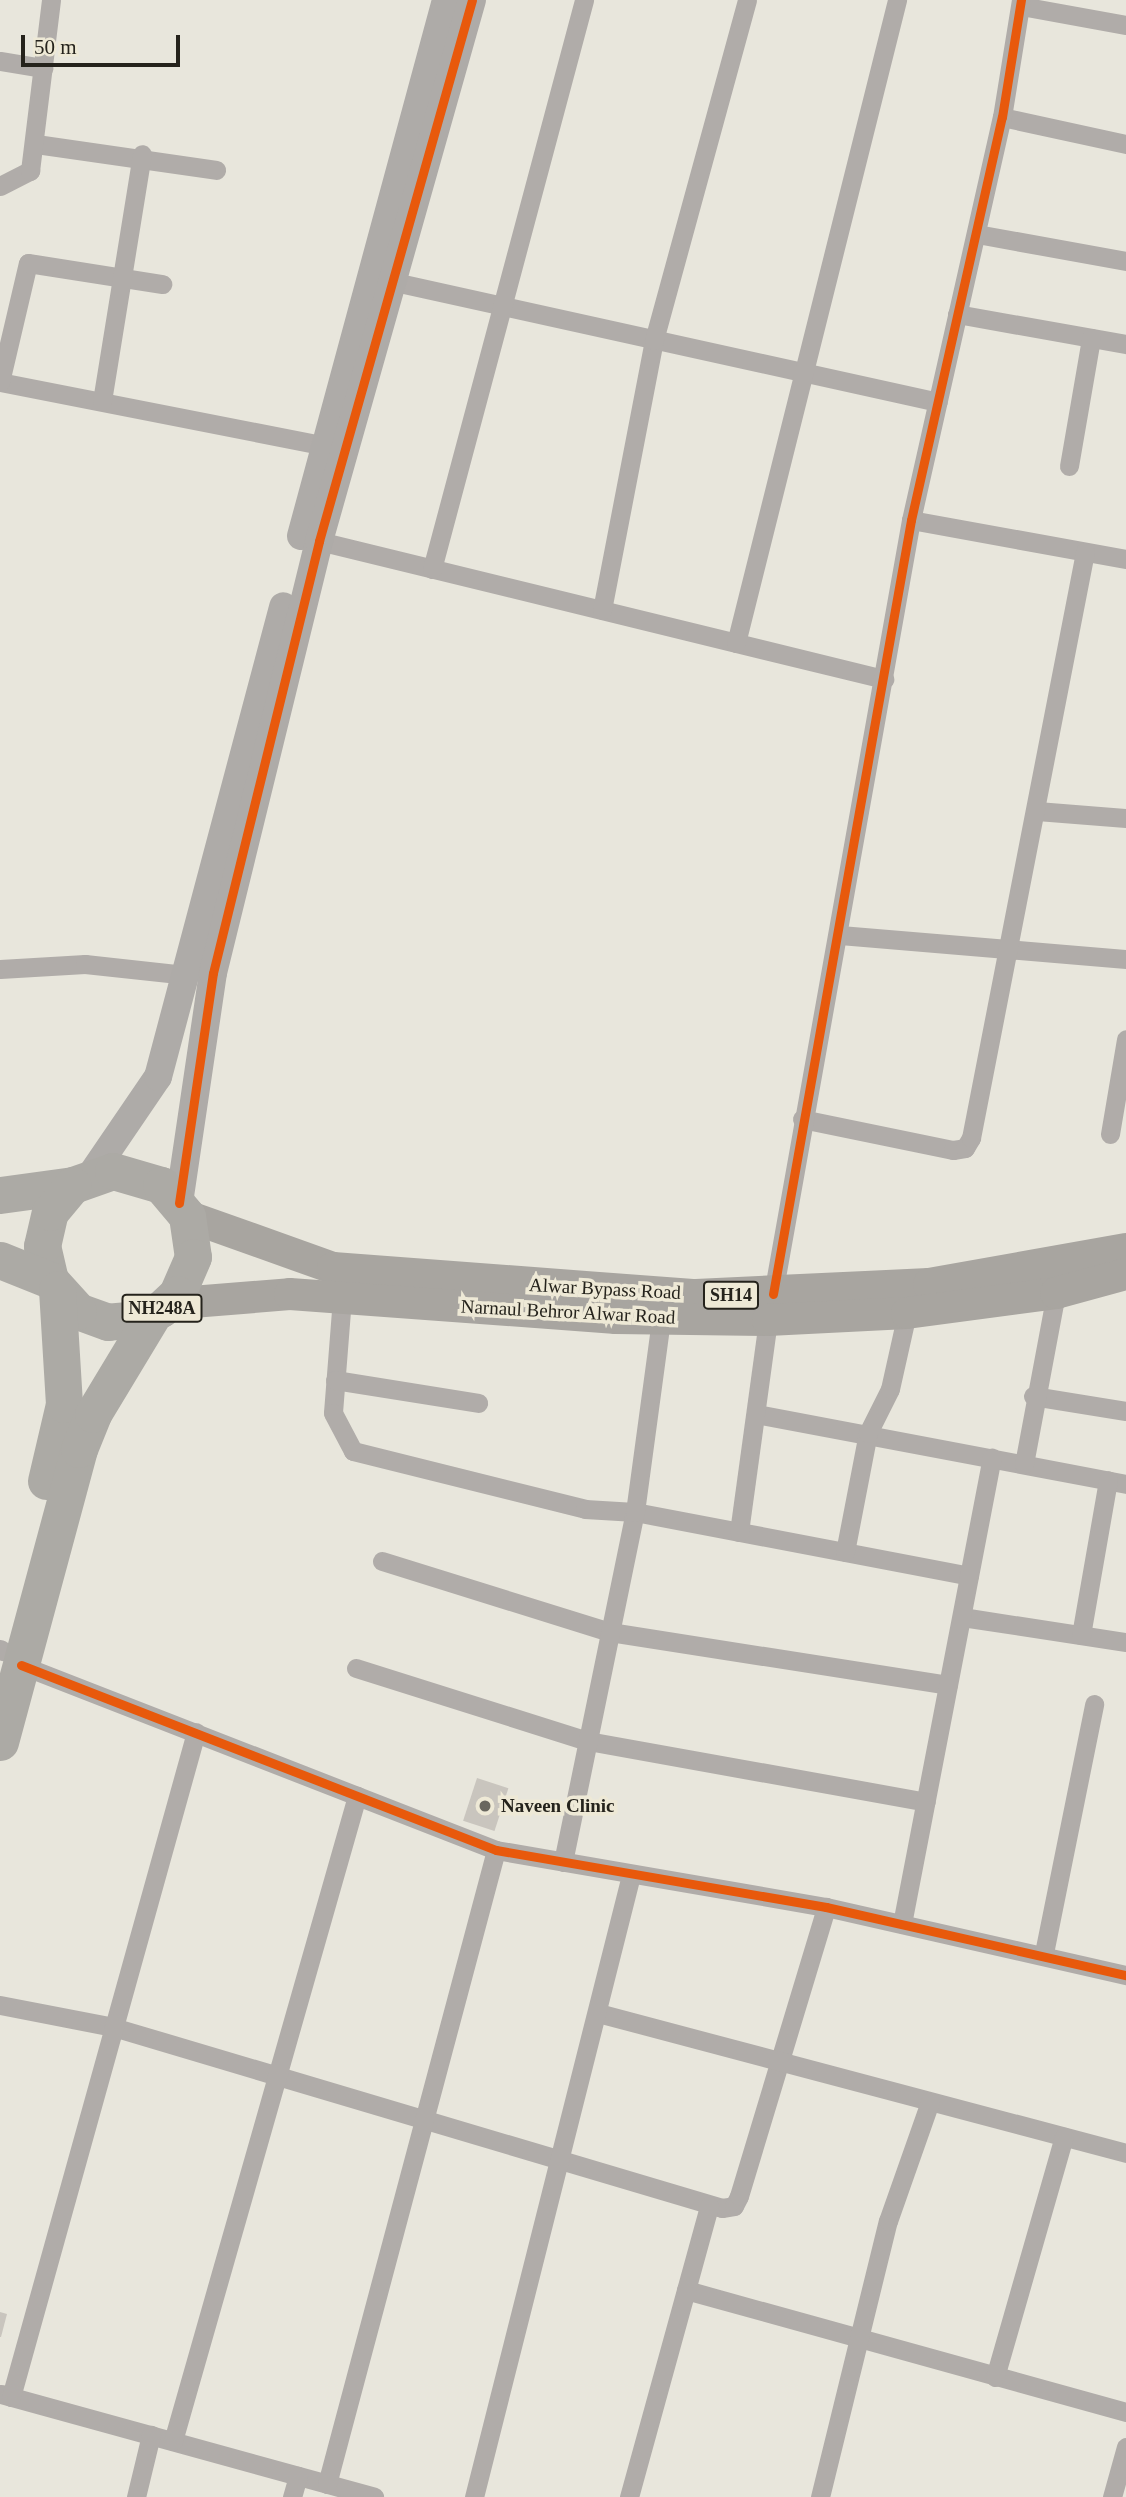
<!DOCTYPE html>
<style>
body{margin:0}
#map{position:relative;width:1126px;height:2497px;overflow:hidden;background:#e8e6dc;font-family:Georgia,serif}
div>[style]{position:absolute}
.building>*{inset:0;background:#c9c5be;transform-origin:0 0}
.street>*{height:19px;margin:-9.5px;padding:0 9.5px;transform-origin:9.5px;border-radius:9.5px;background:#b0aca9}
.secondary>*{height:28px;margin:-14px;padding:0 14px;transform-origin:14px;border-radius:14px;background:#aeaba8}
.primary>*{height:32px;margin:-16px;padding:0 16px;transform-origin:16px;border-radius:16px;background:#a8a5a0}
.highway>*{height:37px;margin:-18.5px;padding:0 18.5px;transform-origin:18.5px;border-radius:18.5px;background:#acaaa5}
.cycleway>*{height:9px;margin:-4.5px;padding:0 4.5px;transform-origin:4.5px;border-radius:4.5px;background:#e8590c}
.dots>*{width:19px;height:19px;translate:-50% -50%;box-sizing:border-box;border:4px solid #eee9d6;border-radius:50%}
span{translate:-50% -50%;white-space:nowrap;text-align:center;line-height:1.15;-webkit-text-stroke:7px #eee9d6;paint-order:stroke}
.shield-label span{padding:2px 5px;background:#eee9d6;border:2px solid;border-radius:5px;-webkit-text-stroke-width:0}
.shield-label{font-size:18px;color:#25231c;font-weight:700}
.street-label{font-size:19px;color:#25231c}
.poi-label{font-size:19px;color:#25231c;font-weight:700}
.left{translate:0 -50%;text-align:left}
.scale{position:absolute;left:21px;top:35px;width:159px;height:32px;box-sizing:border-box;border:4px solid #25231c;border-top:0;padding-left:9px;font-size:21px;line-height:24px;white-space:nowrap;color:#25231c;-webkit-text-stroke:5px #eee9d6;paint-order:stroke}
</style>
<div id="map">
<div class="building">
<div style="left:477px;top:1778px;width:33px;height:45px;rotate:18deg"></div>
<div style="clip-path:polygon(0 2312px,7px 2314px,1px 2337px,0 2337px)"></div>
</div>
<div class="street">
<div style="left:1021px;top:6px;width:107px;rotate:10.3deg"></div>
<div style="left:0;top:61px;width:44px;rotate:9.2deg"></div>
<div style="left:1002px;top:117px;width:127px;rotate:12.3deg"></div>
<div style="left:36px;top:144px;width:182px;rotate:8.2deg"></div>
<div style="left:0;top:186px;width:34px;rotate:-27deg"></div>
<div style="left:30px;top:171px;width:172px;rotate:-83deg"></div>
<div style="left:977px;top:234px;width:151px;rotate:10.3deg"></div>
<div style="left:381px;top:279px;width:570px;rotate:12.45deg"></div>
<div style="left:957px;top:314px;width:172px;rotate:10.1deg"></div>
<div style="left:0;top:382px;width:342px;rotate:11.1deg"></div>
<div style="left:0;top:382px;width:122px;rotate:-76.8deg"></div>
<div style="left:28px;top:263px;width:136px;rotate:8.9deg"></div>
<div style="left:102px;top:401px;width:250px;rotate:-80.8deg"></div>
<div style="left:1069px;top:466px;width:130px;rotate:-80.2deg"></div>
<div style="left:911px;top:520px;width:219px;rotate:10.3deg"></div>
<div style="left:319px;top:541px;width:582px;rotate:13.73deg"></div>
<div style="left:432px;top:569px;width:589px;rotate:-75.04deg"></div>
<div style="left:602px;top:610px;width:275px;rotate:-79.1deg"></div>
<div style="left:654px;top:340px;width:352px;rotate:-74.7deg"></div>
<div style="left:736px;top:643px;width:663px;rotate:-75.94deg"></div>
<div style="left:1037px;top:811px;width:89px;rotate:4.5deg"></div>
<div style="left:840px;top:935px;width:287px;rotate:4.8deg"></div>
<div style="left:0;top:969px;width:85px;rotate:-3.4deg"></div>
<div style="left:85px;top:964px;width:103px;rotate:6.2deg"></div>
<div style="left:802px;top:1119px;width:154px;rotate:11.6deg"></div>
<div style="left:953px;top:1150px;width:12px;rotate:-9deg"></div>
<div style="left:965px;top:1148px;width:12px;rotate:-59deg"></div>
<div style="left:971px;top:1138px;width:597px;rotate:-78.99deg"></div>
<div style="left:1110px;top:1134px;width:96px;rotate:-80.4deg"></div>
<div style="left:773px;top:1294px;width:786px;rotate:-79.89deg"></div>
<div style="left:911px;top:520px;width:413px;rotate:-77.3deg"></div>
<div style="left:1002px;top:117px;width:119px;rotate:-80.8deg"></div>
<div style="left:342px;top:1298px;width:115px;rotate:94.5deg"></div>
<div style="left:333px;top:1413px;width:43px;rotate:62.2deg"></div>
<div style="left:353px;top:1451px;width:239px;rotate:14deg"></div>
<div style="left:585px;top:1509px;width:50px;rotate:3.4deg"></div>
<div style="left:635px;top:1512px;width:340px;rotate:10.8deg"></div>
<div style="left:335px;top:1380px;width:145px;rotate:9.1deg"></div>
<div style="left:1033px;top:1396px;width:94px;rotate:9.2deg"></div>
<div style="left:756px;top:1414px;width:377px;rotate:10.7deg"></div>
<div style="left:1024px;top:1464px;width:174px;rotate:-79.4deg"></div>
<div style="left:739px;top:1532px;width:214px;rotate:-82.2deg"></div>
<div style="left:845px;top:1552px;width:121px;rotate:-79.1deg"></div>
<div style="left:868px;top:1433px;width:49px;rotate:-63.4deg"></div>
<div style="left:890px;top:1389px;width:78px;rotate:-77.4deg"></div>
<div style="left:382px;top:1561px;width:239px;rotate:17.3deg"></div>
<div style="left:610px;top:1632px;width:342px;rotate:8.9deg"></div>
<div style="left:962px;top:1617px;width:166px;rotate:8.7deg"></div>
<div style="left:1081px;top:1635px;width:157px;rotate:-80.1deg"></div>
<div style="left:0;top:1649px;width:4px;rotate:34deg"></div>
<div style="left:21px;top:1665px;width:510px;rotate:21.28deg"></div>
<div style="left:496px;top:1850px;width:335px;rotate:9.8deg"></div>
<div style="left:826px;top:1907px;width:308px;rotate:12.8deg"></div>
<div style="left:356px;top:1668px;width:243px;rotate:17.5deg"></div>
<div style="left:588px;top:1741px;width:343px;rotate:10.2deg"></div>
<div style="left:563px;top:1862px;width:357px;rotate:-78.4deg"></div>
<div style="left:635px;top:1512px;width:194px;rotate:-82.3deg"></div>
<div style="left:902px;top:1924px;width:475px;rotate:-79.1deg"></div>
<div style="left:1044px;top:1953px;width:254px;rotate:-78.6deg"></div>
<div style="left:0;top:2005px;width:115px;rotate:11deg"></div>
<div style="left:113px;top:2027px;width:635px;rotate:16.55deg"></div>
<div style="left:722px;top:2208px;width:12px;rotate:-9deg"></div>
<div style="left:734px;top:2206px;width:11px;rotate:-63deg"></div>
<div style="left:739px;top:2196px;width:302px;rotate:-73.2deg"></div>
<div style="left:598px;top:2013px;width:546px;rotate:14.85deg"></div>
<div style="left:686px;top:2290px;width:457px;rotate:15.5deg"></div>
<div style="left:995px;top:2377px;width:250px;rotate:-74deg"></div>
<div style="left:1px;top:2394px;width:387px;rotate:15.4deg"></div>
<div style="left:11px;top:2397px;width:690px;rotate:-74.45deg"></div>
<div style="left:173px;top:2441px;width:671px;rotate:-74.08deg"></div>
<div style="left:327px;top:2484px;width:656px;rotate:-75.07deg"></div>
<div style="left:136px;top:2497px;width:64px;rotate:-76.4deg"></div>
<div style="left:292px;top:2497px;width:22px;rotate:-74deg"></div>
<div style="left:474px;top:2497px;width:642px;rotate:-75.83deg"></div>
<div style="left:629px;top:2497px;width:302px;rotate:-74.6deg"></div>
<div style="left:820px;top:2497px;width:284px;rotate:-76.2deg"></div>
<div style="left:888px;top:2221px;width:126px;rotate:-70.6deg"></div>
<div style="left:1112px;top:2497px;width:52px;rotate:-74.4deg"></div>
</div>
<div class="secondary">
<div style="left:301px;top:536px;width:555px;rotate:-74.86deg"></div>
<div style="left:89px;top:1178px;width:122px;rotate:-55.7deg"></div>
<div style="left:158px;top:1077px;width:487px;rotate:-75.1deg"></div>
<div style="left:179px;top:1203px;width:232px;rotate:-81.6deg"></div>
<div style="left:213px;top:973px;width:445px;rotate:-76.2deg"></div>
<div style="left:319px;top:541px;width:562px;rotate:-74.21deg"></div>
</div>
<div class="primary">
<div style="left:187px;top:1216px;width:155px;rotate:19.6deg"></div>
<div style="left:333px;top:1268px;width:364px;rotate:4.3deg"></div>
<div style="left:696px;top:1295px;width:233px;rotate:-2.7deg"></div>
<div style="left:929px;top:1284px;width:200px;rotate:-10.1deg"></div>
<div style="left:167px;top:1304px;width:123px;rotate:-4.6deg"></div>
<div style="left:290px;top:1294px;width:327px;rotate:4.2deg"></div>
<div style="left:616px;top:1318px;width:152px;rotate:0.8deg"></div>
<div style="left:768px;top:1320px;width:139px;rotate:-2.9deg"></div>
<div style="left:907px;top:1313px;width:150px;rotate:-7.6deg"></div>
<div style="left:1056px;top:1293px;width:73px;rotate:-15.2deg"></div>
</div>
<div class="highway">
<div style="left:0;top:1195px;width:74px;rotate:-7.8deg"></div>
<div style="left:73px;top:1185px;width:42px;rotate:-19.3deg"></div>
<div style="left:113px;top:1171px;width:50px;rotate:16.3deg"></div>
<div style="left:161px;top:1185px;width:40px;rotate:50deg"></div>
<div style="left:187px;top:1216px;width:41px;rotate:81.7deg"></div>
<div style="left:193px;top:1257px;width:40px;rotate:113.4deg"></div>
<div style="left:177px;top:1294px;width:22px;rotate:137deg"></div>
<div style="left:161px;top:1309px;width:23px;rotate:155deg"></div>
<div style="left:140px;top:1319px;width:32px;rotate:175deg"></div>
<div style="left:108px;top:1322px;width:32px;rotate:-160deg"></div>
<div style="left:78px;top:1311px;width:42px;rotate:-132.1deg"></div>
<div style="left:50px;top:1280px;width:35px;rotate:-103deg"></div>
<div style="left:42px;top:1246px;width:35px;rotate:-77deg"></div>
<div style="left:50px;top:1212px;width:35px;rotate:-50deg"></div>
<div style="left:0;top:1260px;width:54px;rotate:21.8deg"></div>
<div style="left:46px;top:1481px;width:79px;rotate:-76.8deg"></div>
<div style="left:64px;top:1404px;width:115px;rotate:-93.5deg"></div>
<div style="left:0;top:1742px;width:303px;rotate:-74.9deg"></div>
<div style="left:79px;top:1449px;width:38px;rotate:-68deg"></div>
<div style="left:93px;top:1414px;width:118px;rotate:-58.9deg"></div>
</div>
<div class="cycleway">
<div style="left:179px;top:1203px;width:232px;rotate:-81.6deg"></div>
<div style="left:213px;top:973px;width:445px;rotate:-76.2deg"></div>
<div style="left:319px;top:541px;width:562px;rotate:-74.21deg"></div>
<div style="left:773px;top:1294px;width:786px;rotate:-79.89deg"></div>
<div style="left:911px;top:520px;width:413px;rotate:-77.3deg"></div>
<div style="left:1002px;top:117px;width:119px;rotate:-80.8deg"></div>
<div style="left:21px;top:1665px;width:510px;rotate:21.28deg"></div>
<div style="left:496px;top:1850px;width:335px;rotate:9.8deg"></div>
<div style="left:826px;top:1907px;width:308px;rotate:12.8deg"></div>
</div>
<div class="dots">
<div style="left:485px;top:1806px;background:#69675f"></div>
</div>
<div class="shield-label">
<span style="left:731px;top:1295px">SH14</span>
<span style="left:162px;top:1308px">NH248A</span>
</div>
<div class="street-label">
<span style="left:605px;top:1289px;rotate:3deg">Alwar Bypass Road</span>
<span style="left:568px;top:1312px;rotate:3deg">Narnaul Behror Alwar Road</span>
</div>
<div class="poi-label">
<span class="left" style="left:501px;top:1806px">Naveen Clinic</span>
</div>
<div class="scale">50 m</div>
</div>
